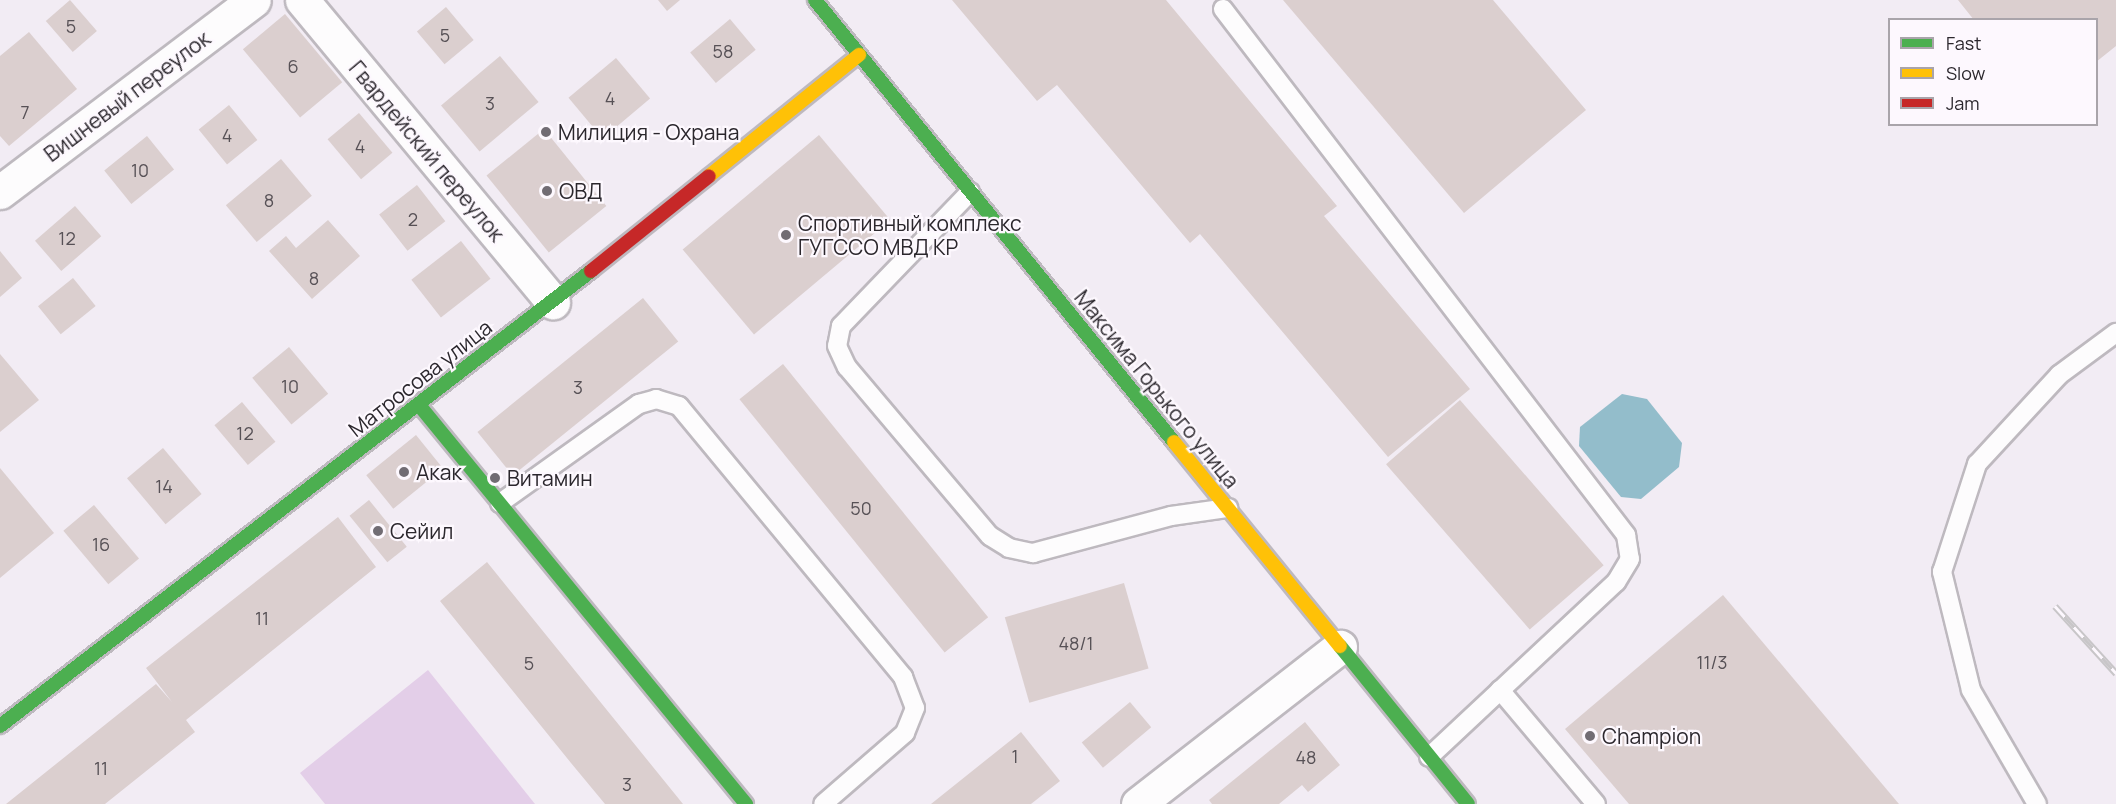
<!DOCTYPE html>
<meta charset="utf-8">
<style>
body{margin:0}
#map{position:relative;width:2116px;height:804px;overflow:hidden;background:#f2ecf4;font-family:Manrope,sans-serif}
div>[style]{position:absolute}
.green>*{inset:0;background:#e3cee8}
.water>*{inset:0;background:#93bdcb}
.building>*{inset:0;background:#dbcfcf;transform-origin:0 0}
.roads{filter:drop-shadow(2px 0 #beb9bf) drop-shadow(-2px 0 #beb9bf) drop-shadow(0 2px #beb9bf) drop-shadow(0 -2px #beb9bf)}
.lane>*{height:18px;margin:-9px;padding:0 9px;transform-origin:9px;border-radius:9px;background:#fdfcfd}
.street>*{height:33px;margin:-16.5px;padding:0 16.5px;transform-origin:16.5px;border-radius:16.5px;background:#fdfcfd}
.fast>*{height:14px;margin:-7px;padding:0 7px;transform-origin:7px;border-radius:7px;background:#4caf50}
.slow>*{height:14px;margin:-7px;padding:0 7px;transform-origin:7px;border-radius:7px;background:#ffc107}
.jam>*{height:14px;margin:-7px;padding:0 7px;transform-origin:7px;border-radius:7px;background:#c62828}
.rail>*{height:7px;margin-top:-3.5px;transform-origin:0;background:repeating-linear-gradient(90deg,#fdf8fe 0 14px,#c8c6c8 0 28px);box-sizing:border-box;border-block:2px solid #c8c6c8}
.dots>*{width:16px;height:16px;translate:-50% -50%;box-sizing:border-box;border:3px solid #fdf8fe;border-radius:50%}
span{translate:-50% -50%;white-space:nowrap;text-align:center;line-height:1.15;-webkit-text-stroke:4.5px #fdf8fe;paint-order:stroke}
.number-label{font-size:18px;color:#575156}
.number-label span{-webkit-text-stroke-width:0}
.street-label{font-size:21px;color:#2b272d}
.poi-label{font-size:21px;color:#2b272d}
.left{translate:0 -50%;text-align:left}
.legend{position:absolute;left:1888px;top:18px;width:210px;height:108px;box-sizing:border-box;background:#fdf8fe;border:2px solid #a9a4aa;margin:0;padding:8px 10px;list-style:none;font-size:18px;color:#2b272d}
.legend li{display:flex;align-items:center;gap:12px;height:30px}
.legend b{width:30px;border:2px solid #a9a4aa}
</style>
<div id="map">
<div class="green">
<div style="clip-path:polygon(428px 670px,535px 804px,325px 804px,300px 773px)"></div>
</div>
<div class="water">
<div style="clip-path:polygon(1622px 394px,1647px 399px,1682px 443px,1679px 467px,1641px 499px,1621px 497px,1579px 446px,1580px 427px)"></div>
</div>
<div class="building">
<div style="left:70px;top:0;width:41px;height:32px;rotate:49deg"></div>
<div style="clip-path:polygon(658px 0,680px 0,667px 11px)"></div>
<div style="clip-path:polygon(952px 0,1166px 0,1337px 206px,1324px 216px,1470px 389px,1388px 457px,1200px 234px,1190px 243px,1057px 85px,1037px 101px)"></div>
<div style="clip-path:polygon(1283px 0,1493px 0,1586px 110px,1464px 213px)"></div>
<div style="clip-path:polygon(1958px 0,2116px 0,2116px 46px,2096px 62px,2096px 20px,1974px 20px)"></div>
<div style="left:446px;top:7px;width:43px;height:38px;rotate:50deg"></div>
<div style="left:285px;top:14px;width:89px;height:55px;rotate:50deg"></div>
<div style="left:730px;top:19px;width:40px;height:52px;rotate:50deg"></div>
<div style="clip-path:polygon(29px 32px,77px 89px,9px 146px,0 136px,0 56px)"></div>
<div style="left:500px;top:56px;width:60px;height:77px;rotate:50deg"></div>
<div style="left:616px;top:58px;width:53px;height:62px;rotate:50deg"></div>
<div style="left:229px;top:105px;width:45px;height:39px;rotate:51deg"></div>
<div style="left:359px;top:113px;width:52px;height:41px;rotate:50deg"></div>
<div style="left:544px;top:129px;width:99px;height:74px;rotate:51deg"></div>
<div style="left:819px;top:135px;width:111px;height:178px;rotate:50deg"></div>
<div style="left:147px;top:136px;width:43px;height:55px;rotate:51deg"></div>
<div style="left:281px;top:159px;width:48px;height:72px;rotate:50deg"></div>
<div style="left:417px;top:185px;width:46px;height:48px;rotate:52deg"></div>
<div style="left:75px;top:206px;width:40px;height:53px;rotate:49deg"></div>
<div style="clip-path:polygon(328px 220px,360px 256px,312px 299px,269px 251px,286px 236px,296px 248px)"></div>
<div style="left:461px;top:241px;width:48px;height:63px;rotate:52deg"></div>
<div style="clip-path:polygon(0 251px,22px 278px,0 297px)"></div>
<div style="left:73px;top:278px;width:36px;height:45px;rotate:51deg"></div>
<div style="left:643px;top:298px;width:56px;height:213px;rotate:51deg"></div>
<div style="left:289px;top:347px;width:61px;height:48px;rotate:50deg"></div>
<div style="clip-path:polygon(0 354px,39px 400px,0 432px)"></div>
<div style="left:783px;top:364px;width:326px;height:56px;rotate:51deg"></div>
<div style="left:1460px;top:400px;width:219px;height:98px;rotate:49deg"></div>
<div style="left:242px;top:402px;width:52px;height:36px;rotate:50deg"></div>
<div style="left:416px;top:435px;width:43px;height:64px;rotate:51deg"></div>
<div style="left:163px;top:448px;width:60px;height:47px;rotate:50deg"></div>
<div style="clip-path:polygon(0 468px,54px 533px,0 578px)"></div>
<div style="left:369px;top:500px;width:60px;height:25px;rotate:51deg"></div>
<div style="left:94px;top:505px;width:70px;height:40px;rotate:50deg"></div>
<div style="clip-path:polygon(338px 517px,376px 567px,186px 720px,195px 732px,105px 804px,6px 804px,156px 684px,172px 702px,146px 668px)"></div>
<div style="clip-path:polygon(487px 562px,619px 725px,683px 804px,605px 804px,571px 763px,440px 601px)"></div>
<div style="left:1124px;top:583px;width:89px;height:124px;rotate:74deg"></div>
<div style="clip-path:polygon(1723px 595px,1899px 804px,1629px 804px,1565px 729px)"></div>
<div style="left:1130px;top:702px;width:33px;height:63px;rotate:50deg"></div>
<div style="clip-path:polygon(1305px 722px,1340px 765px,1308px 792px,1302px 785px,1279px 804px,1212px 804px,1209px 800px)"></div>
<div style="clip-path:polygon(1021px 732px,1060px 781px,1031px 804px,931px 804px)"></div>
</div>
<div class="roads">
<div class="lane">
<div style="left:1223px;top:9px;width:663px;rotate:52.54deg"></div>
<div style="left:1626px;top:535px;width:24px;rotate:81deg"></div>
<div style="left:1630px;top:559px;width:27px;rotate:121deg"></div>
<div style="left:1616px;top:582px;width:256px;rotate:136.9deg"></div>
<div style="left:970px;top:192px;width:186px;rotate:133.9deg"></div>
<div style="left:841px;top:326px;width:20px;rotate:101deg"></div>
<div style="left:837px;top:346px;width:23px;rotate:65deg"></div>
<div style="left:847px;top:367px;width:221px;rotate:49.8deg"></div>
<div style="left:990px;top:536px;width:22px;rotate:32deg"></div>
<div style="left:1009px;top:548px;width:25px;rotate:12deg"></div>
<div style="left:1033px;top:553px;width:143px;rotate:-15deg"></div>
<div style="left:1171px;top:516px;width:58px;rotate:-8deg"></div>
<div style="left:500px;top:503px;width:171px;rotate:-35.5deg"></div>
<div style="left:639px;top:404px;width:18px;rotate:-16deg"></div>
<div style="left:656px;top:399px;width:24px;rotate:17deg"></div>
<div style="left:679px;top:406px;width:352px;rotate:50.4deg"></div>
<div style="left:903px;top:677px;width:33px;rotate:69deg"></div>
<div style="left:915px;top:708px;width:27px;rotate:112deg"></div>
<div style="left:905px;top:733px;width:108px;rotate:139.1deg"></div>
<div style="left:1500px;top:690px;width:149px;rotate:49.9deg"></div>
<div style="left:2037px;top:804px;width:132px;rotate:-120.1deg"></div>
<div style="left:1971px;top:690px;width:122px;rotate:-103.8deg"></div>
<div style="left:1942px;top:572px;width:114px;rotate:-72deg"></div>
<div style="left:1977px;top:464px;width:121px;rotate:-47.3deg"></div>
<div style="left:2059px;top:375px;width:71px;rotate:-36.4deg"></div>
</div>
<div class="street">
<div style="left:302px;top:0;width:393px;rotate:50.3deg"></div>
<div style="left:0;top:192px;width:318px;rotate:-37.1deg"></div>
<div style="left:1138px;top:804px;width:256px;rotate:-37.9deg"></div>
</div>
<div class="fast">
<div style="left:815px;top:0;width:569px;rotate:50.92deg"></div>
<div style="left:419px;top:405px;width:516px;rotate:50.66deg"></div>
<div style="left:1340px;top:646px;width:203px;rotate:51deg"></div>
<div style="left:0;top:726px;width:746px;rotate:-37.59deg"></div>
</div>
<div class="slow">
<div style="left:709px;top:176px;width:193px;rotate:-38.9deg"></div>
<div style="left:1174px;top:442px;width:263px;rotate:50.9deg"></div>
</div>
<div class="jam">
<div style="left:591px;top:271px;width:151px;rotate:-38.8deg"></div>
</div>
</div>
<div class="rail">
<div style="left:2055px;top:606px;width:91px;rotate:47.7deg"></div>
</div>
<div class="dots">
<div style="left:546px;top:132px;background:#716c73"></div>
<div style="left:547px;top:191px;background:#716c73"></div>
<div style="left:786px;top:235px;background:#716c73"></div>
<div style="left:404px;top:472px;background:#716c73"></div>
<div style="left:495px;top:478px;background:#716c73"></div>
<div style="left:378px;top:531px;background:#716c73"></div>
<div style="left:1590px;top:736px;background:#716c73"></div>
</div>
<div class="number-label">
<span style="left:71px;top:26px">5</span>
<span style="left:445px;top:35px">5</span>
<span style="left:723px;top:51px">58</span>
<span style="left:293px;top:66px">6</span>
<span style="left:610px;top:98px">4</span>
<span style="left:490px;top:103px">3</span>
<span style="left:25px;top:112px">7</span>
<span style="left:227px;top:135px">4</span>
<span style="left:360px;top:146px">4</span>
<span style="left:140px;top:170px">10</span>
<span style="left:269px;top:200px">8</span>
<span style="left:413px;top:219px">2</span>
<span style="left:67px;top:238px">12</span>
<span style="left:314px;top:278px">8</span>
<span style="left:290px;top:386px">10</span>
<span style="left:578px;top:387px">3</span>
<span style="left:245px;top:433px">12</span>
<span style="left:164px;top:486px">14</span>
<span style="left:861px;top:508px">50</span>
<span style="left:101px;top:544px">16</span>
<span style="left:262px;top:618px">11</span>
<span style="left:1076px;top:643px">48/1</span>
<span style="left:1712px;top:662px">11/3</span>
<span style="left:529px;top:663px">5</span>
<span style="left:1015px;top:756px">1</span>
<span style="left:1306px;top:757px">48</span>
<span style="left:101px;top:768px">11</span>
<span style="left:627px;top:784px">3</span>
</div>
<div class="street-label">
<span style="left:127px;top:96px;rotate:-37deg">Вишневый переулок</span>
<span style="left:427px;top:151px;rotate:50deg">Гвардейский переулок</span>
<span style="left:420px;top:378px;rotate:-38deg">Матросова улица</span>
<span style="left:1157px;top:389px;rotate:51deg">Максима Горького улица</span>
</div>
<div class="poi-label">
<span class="left" style="left:558px;top:132px">Милиция - Охрана</span>
<span class="left" style="left:559px;top:191px">ОВД</span>
<span class="left" style="left:798px;top:235px">Спортивный комплекс<br>ГУГССО МВД КР</span>
<span class="left" style="left:416px;top:472px">Акак</span>
<span class="left" style="left:507px;top:478px">Витамин</span>
<span class="left" style="left:390px;top:531px">Сейил</span>
<span class="left" style="left:1602px;top:736px">Champion</span>
</div>
<ul class="legend">
<li><b style="height:8px;background:#4caf50"></b>Fast</li>
<li><b style="height:8px;background:#ffc107"></b>Slow</li>
<li><b style="height:8px;background:#c62828"></b>Jam</li>
</ul>
</div>
